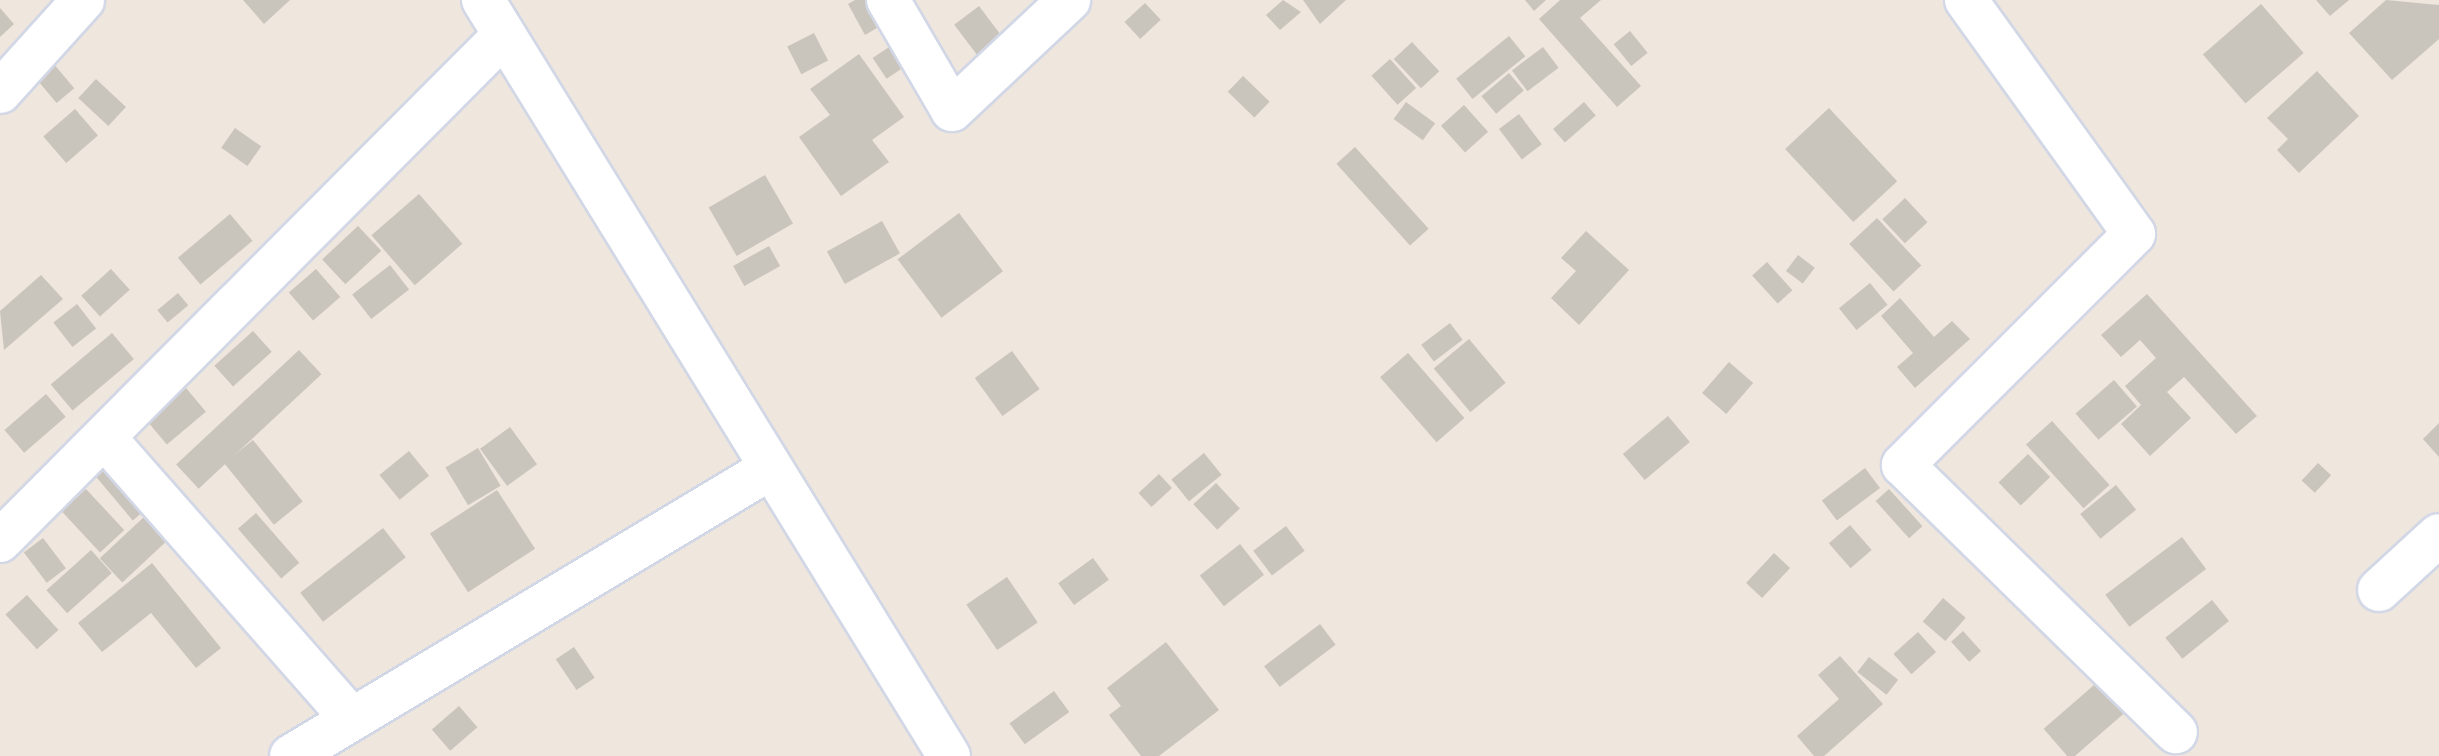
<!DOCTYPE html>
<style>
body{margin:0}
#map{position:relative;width:2439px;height:756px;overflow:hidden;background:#efe6dd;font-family:"Exo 2",sans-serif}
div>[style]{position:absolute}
.building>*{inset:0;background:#cac5bc;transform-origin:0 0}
.roads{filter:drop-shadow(2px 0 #d2d7e6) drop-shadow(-2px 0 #d2d7e6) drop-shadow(0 2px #d2d7e6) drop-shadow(0 -2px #d2d7e6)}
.street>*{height:42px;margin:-21px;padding:0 21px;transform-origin:21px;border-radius:21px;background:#fff}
span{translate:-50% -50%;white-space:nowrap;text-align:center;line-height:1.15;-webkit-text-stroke:7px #fff;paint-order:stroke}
</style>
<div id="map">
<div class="building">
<div style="clip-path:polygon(243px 0,290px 0,264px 24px)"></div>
<div style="clip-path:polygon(855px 0,884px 0,894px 18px,865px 35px,848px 4px)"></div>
<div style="clip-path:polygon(1283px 0,1301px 12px,1280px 30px,1266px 15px)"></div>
<div style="clip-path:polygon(1303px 0,1346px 0,1320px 24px)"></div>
<div style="clip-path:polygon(1525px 0,1546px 0,1534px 11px)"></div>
<div style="clip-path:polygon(1560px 0,1601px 0,1580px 18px,1641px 86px,1617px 107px,1539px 19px)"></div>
<div style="clip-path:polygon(2316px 0,2349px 0,2330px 16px)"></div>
<div style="clip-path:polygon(2386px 0,2439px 5px,2439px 39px,2392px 80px,2349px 33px)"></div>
<div style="left:1145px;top:3px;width:23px;height:28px;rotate:47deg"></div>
<div style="left:2261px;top:4px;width:65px;height:77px;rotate:49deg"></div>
<div style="left:979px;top:6px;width:45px;height:31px;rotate:53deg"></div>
<div style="clip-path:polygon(0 8px,14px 24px,0 37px)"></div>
<div style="left:1630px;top:31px;width:28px;height:21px;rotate:51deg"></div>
<div style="left:814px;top:33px;width:31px;height:30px;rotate:63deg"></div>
<div style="left:1509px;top:36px;width:26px;height:68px;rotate:51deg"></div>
<div style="left:1412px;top:42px;width:40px;height:25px;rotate:47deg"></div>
<div style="left:895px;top:43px;width:25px;height:27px;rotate:56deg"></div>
<div style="left:1543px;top:47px;width:26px;height:39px;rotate:53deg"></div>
<div style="clip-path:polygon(859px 54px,904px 117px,872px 140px,889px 162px,841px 196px,799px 137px,830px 115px,810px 89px)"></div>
<div style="left:1390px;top:59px;width:39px;height:25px;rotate:48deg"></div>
<div style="left:53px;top:63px;width:33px;height:23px;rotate:50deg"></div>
<div style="clip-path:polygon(2317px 71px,2359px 116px,2299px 173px,2277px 150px,2288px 139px,2267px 118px)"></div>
<div style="left:1509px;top:73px;width:23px;height:36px;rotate:50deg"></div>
<div style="left:1243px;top:76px;width:37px;height:22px;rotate:44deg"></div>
<div style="left:96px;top:79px;width:41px;height:26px;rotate:43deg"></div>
<div style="left:1406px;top:102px;width:36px;height:21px;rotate:36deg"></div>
<div style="left:1584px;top:102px;width:18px;height:41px;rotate:49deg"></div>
<div style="left:1464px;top:105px;width:36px;height:31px;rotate:48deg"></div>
<div style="left:1829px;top:108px;width:100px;height:60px;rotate:47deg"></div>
<div style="left:75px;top:109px;width:35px;height:42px;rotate:49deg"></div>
<div style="left:1519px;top:114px;width:38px;height:25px;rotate:53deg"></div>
<div style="left:235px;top:128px;width:32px;height:24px;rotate:35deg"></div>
<div style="left:1355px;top:147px;width:110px;height:25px;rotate:48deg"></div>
<div style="left:765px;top:175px;width:56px;height:65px;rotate:60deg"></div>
<div style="left:419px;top:194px;width:66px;height:63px;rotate:49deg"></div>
<div style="left:1905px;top:198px;width:33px;height:31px;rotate:47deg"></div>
<div style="left:959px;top:213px;width:73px;height:77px;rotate:53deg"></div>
<div style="left:230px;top:214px;width:35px;height:68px;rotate:50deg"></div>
<div style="left:1877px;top:218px;width:65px;height:38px;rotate:47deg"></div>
<div style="left:882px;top:221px;width:37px;height:63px;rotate:61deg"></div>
<div style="left:358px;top:226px;width:34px;height:49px;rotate:47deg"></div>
<div style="clip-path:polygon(1586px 231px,1629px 270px,1579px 325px,1551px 298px,1576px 271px,1561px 258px)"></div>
<div style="left:769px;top:246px;width:23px;height:41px;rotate:61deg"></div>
<div style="left:1798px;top:255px;width:21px;height:20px;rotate:37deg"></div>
<div style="left:1767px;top:262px;width:38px;height:20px;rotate:48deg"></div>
<div style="left:390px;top:265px;width:31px;height:48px;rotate:52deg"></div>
<div style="left:111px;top:269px;width:28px;height:40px;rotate:48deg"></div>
<div style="left:316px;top:269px;width:37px;height:36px;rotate:49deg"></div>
<div style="clip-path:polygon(41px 275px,63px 299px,4px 350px,0 311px)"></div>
<div style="left:1870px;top:283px;width:28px;height:40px;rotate:51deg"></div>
<div style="left:178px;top:293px;width:16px;height:27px;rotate:50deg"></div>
<div style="clip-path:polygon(2147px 294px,2257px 416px,2236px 434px,2184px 377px,2167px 392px,2191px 418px,2150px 456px,2121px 424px,2141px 405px,2125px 386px,2156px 358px,2140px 340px,2121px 357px,2101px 335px)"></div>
<div style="clip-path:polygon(1900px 298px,1934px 337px,1952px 321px,1970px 339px,1915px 388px,1897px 367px,1913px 353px,1881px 316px)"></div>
<div style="left:77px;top:304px;width:31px;height:30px;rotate:52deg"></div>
<div style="left:1450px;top:323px;width:21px;height:36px;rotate:53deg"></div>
<div style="left:253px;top:331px;width:28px;height:52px;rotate:48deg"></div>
<div style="left:112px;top:333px;width:34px;height:80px;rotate:50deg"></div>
<div style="left:1469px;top:339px;width:57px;height:46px;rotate:50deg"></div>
<div style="left:299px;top:350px;width:33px;height:168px;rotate:47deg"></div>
<div style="left:1012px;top:351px;width:47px;height:46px;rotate:54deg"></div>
<div style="left:1408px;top:353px;width:86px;height:37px;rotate:49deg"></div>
<div style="left:1729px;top:362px;width:32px;height:41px;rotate:41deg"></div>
<div style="left:2114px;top:380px;width:35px;height:51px;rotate:49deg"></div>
<div style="left:186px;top:388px;width:31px;height:51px;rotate:50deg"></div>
<div style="left:46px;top:394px;width:30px;height:55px;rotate:49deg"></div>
<div style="left:1668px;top:416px;width:34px;height:59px;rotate:50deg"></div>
<div style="left:2052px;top:421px;width:86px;height:35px;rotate:48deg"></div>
<div style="clip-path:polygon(2439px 423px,2439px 457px,2423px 439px)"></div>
<div style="left:510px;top:427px;width:46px;height:37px;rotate:54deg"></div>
<div style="left:253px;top:440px;width:79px;height:37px;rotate:51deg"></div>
<div style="left:478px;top:448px;width:44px;height:38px;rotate:59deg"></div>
<div style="left:409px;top:451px;width:32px;height:38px;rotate:51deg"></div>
<div style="left:121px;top:452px;width:60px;height:35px;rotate:50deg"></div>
<div style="left:1204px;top:453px;width:28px;height:42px;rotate:51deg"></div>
<div style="left:2028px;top:454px;width:32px;height:41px;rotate:46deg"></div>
<div style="left:2318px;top:463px;width:18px;height:24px;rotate:43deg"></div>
<div style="left:1865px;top:468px;width:25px;height:54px;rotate:53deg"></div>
<div style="left:1159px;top:474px;width:19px;height:28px;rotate:47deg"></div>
<div style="left:1216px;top:483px;width:35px;height:31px;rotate:47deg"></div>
<div style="left:2116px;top:485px;width:32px;height:46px;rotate:51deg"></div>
<div style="left:86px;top:489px;width:56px;height:33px;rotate:47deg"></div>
<div style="left:1889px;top:489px;width:50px;height:18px;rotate:48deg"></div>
<div style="left:497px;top:490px;width:70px;height:80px;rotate:57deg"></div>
<div style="left:159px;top:503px;width:33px;height:81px;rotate:47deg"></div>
<div style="left:256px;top:513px;width:66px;height:24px;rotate:49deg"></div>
<div style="left:1850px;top:525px;width:33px;height:28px;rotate:49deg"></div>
<div style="left:1286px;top:526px;width:31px;height:41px;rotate:53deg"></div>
<div style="left:383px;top:528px;width:37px;height:105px;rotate:52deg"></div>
<div style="left:2182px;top:537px;width:40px;height:96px;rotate:53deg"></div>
<div style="left:43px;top:538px;width:38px;height:24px;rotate:53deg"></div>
<div style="left:1240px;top:544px;width:39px;height:51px;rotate:52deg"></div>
<div style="left:91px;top:550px;width:31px;height:60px;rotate:48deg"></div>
<div style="left:1774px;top:553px;width:22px;height:41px;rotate:43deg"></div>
<div style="left:1093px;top:558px;width:27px;height:43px;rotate:54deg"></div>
<div style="clip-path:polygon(152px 563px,221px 648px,196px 668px,151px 613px,102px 652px,78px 623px)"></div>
<div style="left:1007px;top:577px;width:55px;height:49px;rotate:56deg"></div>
<div style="left:27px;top:595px;width:47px;height:29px;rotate:48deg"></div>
<div style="left:1943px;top:598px;width:30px;height:31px;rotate:41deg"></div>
<div style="left:2212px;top:600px;width:27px;height:60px;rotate:51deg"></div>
<div style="left:1320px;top:624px;width:26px;height:70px;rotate:53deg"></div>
<div style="left:1963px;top:631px;width:27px;height:16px;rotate:48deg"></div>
<div style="left:1918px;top:632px;width:27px;height:33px;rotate:48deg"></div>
<div style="clip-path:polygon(1166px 642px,1219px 710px,1159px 756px,1141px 756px,1109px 715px,1121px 706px,1107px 688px)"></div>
<div style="left:574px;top:647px;width:37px;height:22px;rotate:56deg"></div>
<div style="clip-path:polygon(1840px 656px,1883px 704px,1824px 756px,1814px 756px,1797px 736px,1839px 699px,1818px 675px)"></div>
<div style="left:1869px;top:657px;width:37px;height:19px;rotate:38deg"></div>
<div style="left:2101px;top:679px;width:41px;height:76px;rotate:49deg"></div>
<div style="left:1054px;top:691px;width:26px;height:55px;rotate:54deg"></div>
<div style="left:459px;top:706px;width:28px;height:36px;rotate:49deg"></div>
</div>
<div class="roads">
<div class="street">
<div style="left:483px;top:0;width:888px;rotate:58.35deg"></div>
<div style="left:888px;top:0;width:127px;rotate:59.8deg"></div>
<div style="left:952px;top:110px;width:161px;rotate:-43.2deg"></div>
<div style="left:1966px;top:0;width:288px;rotate:54.3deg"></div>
<div style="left:2134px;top:234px;width:327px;rotate:135deg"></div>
<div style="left:1903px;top:465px;width:382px;rotate:44.4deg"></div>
<div style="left:0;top:92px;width:124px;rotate:-47.9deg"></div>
<div style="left:104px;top:437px;width:371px;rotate:48.7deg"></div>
<div style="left:0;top:541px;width:714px;rotate:-45.11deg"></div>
<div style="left:2379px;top:590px;width:81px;rotate:-42.5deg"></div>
<div style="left:291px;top:756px;width:560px;rotate:-30.96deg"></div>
</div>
</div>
</div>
